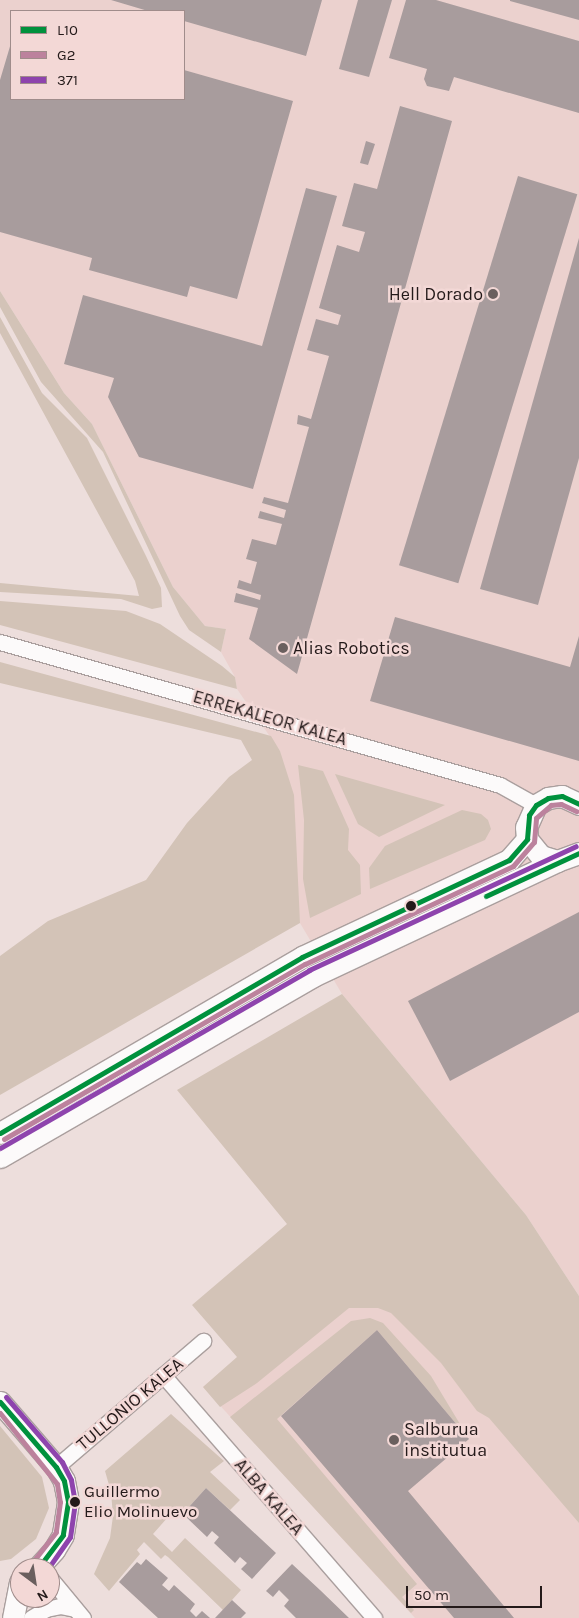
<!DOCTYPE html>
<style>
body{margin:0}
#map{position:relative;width:579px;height:1618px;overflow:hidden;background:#eddedc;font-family:Karla,sans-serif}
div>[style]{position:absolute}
.built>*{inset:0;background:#ebd1ce}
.green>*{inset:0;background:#d3c3b7}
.building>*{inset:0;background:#a89c9d;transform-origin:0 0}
.roads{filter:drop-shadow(1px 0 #aa9f9e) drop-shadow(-1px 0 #aa9f9e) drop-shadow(0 1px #aa9f9e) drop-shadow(0 -1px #aa9f9e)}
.street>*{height:15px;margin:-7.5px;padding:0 7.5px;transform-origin:7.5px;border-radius:7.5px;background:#fcfafa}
.secondary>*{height:21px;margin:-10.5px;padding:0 10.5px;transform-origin:10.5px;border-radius:10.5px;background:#fcfafa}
.bus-1>*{height:5px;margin:-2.5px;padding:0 2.5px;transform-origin:2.5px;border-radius:2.5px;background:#00913d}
.bus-2>*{height:5px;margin:-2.5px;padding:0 2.5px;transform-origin:2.5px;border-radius:2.5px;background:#bc829d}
.bus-3>*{height:5px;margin:-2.5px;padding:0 2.5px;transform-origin:2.5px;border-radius:2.5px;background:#8e44ad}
.dots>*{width:14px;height:14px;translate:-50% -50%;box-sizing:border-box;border:2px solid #f3d8d6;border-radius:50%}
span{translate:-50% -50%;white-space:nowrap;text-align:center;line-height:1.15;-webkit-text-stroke:5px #f3d8d6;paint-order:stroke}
.bus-label{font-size:17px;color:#241a1a}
.left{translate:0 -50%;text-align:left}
.poi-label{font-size:18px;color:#241a1a}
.right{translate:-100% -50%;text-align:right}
.street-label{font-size:18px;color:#241a1a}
.legend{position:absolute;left:10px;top:10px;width:175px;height:90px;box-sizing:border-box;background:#f3d8d6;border:1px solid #a08c8b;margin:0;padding:6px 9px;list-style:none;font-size:15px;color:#241a1a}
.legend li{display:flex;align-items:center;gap:10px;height:25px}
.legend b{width:25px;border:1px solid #a08c8b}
.north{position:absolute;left:10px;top:1558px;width:50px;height:50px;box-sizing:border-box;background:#f3d8d6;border:1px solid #a08c8b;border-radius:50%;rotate:149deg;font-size:14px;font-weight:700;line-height:20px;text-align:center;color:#241a1a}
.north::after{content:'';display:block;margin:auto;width:18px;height:22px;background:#6a5f5e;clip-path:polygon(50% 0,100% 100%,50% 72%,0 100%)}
.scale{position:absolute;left:406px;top:1586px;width:136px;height:22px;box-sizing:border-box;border:2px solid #241a1a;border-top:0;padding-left:6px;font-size:15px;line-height:18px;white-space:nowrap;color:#241a1a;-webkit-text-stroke:4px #f3d8d6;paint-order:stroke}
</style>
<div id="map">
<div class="built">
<div style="clip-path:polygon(evenodd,0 0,579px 0,579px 1296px,526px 1215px,342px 994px,300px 923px,280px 751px,237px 689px,235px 677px,221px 652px,226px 629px,205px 626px,173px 587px,92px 424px,64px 393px,0 291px,0 0,11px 11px,184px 11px,184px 99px,11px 99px,11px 11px)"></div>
<div style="clip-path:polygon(357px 1278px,579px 1490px,579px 1618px,415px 1618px,203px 1387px,325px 1283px)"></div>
</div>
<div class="green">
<div style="clip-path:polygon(0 291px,64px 393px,92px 424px,173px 587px,205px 626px,226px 629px,221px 652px,189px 630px,180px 616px,103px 452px,41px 382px,0 307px)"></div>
<div style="clip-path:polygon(0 317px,42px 393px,87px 438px,146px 556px,161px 588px,162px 607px,152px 609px,121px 599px,0 592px,0 583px,139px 596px,135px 581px,0 333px)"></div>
<div style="clip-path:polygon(0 601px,126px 611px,160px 624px,222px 666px,235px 677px,237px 689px,0 625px)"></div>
<div style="clip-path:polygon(0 662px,271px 736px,280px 751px,294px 795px,300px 923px,0 1095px,0 956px,48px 921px,146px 880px,187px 823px,229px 777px,252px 760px,241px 740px,0 683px)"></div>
<div style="clip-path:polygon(298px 765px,323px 771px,349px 829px,348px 850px,360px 865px,361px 894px,310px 918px,303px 879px,304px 820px)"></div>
<div style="clip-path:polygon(335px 774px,445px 805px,379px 837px,358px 824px)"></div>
<div style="clip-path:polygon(462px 810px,481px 814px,488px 820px,491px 829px,485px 840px,370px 889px,369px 868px,385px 846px)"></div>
<div style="clip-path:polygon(342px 994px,526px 1215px,579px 1296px,579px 1523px,489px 1418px,477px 1411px,441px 1363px,391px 1313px,378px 1308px,349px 1308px,257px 1383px,220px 1407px,203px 1387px,237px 1357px,192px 1305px,287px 1224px,177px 1090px)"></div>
<div style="clip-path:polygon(370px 1318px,383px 1323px,431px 1376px,469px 1439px,377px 1330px,277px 1419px,417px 1584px,402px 1597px,414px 1610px,411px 1613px,230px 1417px,351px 1321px)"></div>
<div style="clip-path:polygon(171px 1414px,224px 1461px,210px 1472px,240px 1500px,230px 1510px,206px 1488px,188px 1508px,186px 1506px,181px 1512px,176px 1508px,153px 1534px,172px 1552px,185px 1538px,241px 1590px,223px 1610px,168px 1557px,165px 1555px,161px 1559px,144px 1542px,137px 1550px,140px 1554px,109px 1591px,94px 1574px,110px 1538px,113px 1516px,111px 1492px,105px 1471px)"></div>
<div style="clip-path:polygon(0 1426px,42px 1477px,49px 1508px,36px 1539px,11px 1559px,0 1561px)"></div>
</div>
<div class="building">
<div style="clip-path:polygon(111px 0,322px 0,306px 56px,184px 21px,184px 11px,148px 11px)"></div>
<div style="clip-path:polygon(358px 0,392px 0,369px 77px,339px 69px)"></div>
<div style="clip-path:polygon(406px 0,436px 0,579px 41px,579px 113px,454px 77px,449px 91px,427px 86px,424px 79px,427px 69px,389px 58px)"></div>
<div style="clip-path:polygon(579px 0,579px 20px,510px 1px,510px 0)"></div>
<div style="clip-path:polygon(11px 43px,11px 99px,184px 99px,184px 70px,293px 101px,237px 299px,190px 286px,187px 297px,89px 270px,92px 258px,0 232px,0 80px)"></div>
<div style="clip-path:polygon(400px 106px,452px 121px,297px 674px,249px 639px,258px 608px,234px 602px,236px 593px,260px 600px,261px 595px,237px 588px,239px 580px,251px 584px,257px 562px,246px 559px,252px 539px,276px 545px,282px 524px,258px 518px,260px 511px,284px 518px,286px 510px,262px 503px,264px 497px,288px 503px,309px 427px,297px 424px,298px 415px,311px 419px,329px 356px,307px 350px,316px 319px,338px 325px,341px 315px,319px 308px,337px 245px,359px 252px,365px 232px,342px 226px,354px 183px,377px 189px)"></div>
<div style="clip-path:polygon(366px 141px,375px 144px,368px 165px,360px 163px)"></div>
<div style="left:518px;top:176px;width:62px;height:407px;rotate:17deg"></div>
<div style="clip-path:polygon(306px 188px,337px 196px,253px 489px,139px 457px,108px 397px,114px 378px,64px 364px,83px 295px,262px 346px)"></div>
<div style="clip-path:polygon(579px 238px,579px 458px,538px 605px,480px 589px)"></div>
<div style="clip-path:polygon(395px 617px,570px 667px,579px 636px,579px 761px,370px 701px)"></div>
<div style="clip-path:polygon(579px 912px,579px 1012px,450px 1081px,408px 1001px)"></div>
<div style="clip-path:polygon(377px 1330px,469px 1439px,408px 1491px,514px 1618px,454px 1618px,281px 1416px)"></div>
<div style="clip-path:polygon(206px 1488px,276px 1553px,252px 1579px,241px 1569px,247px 1563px,240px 1557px,235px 1563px,214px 1543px,219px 1537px,212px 1531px,207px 1537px,186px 1517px,192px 1511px,188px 1508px)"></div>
<div style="clip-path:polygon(146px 1559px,168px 1578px,162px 1585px,169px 1591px,174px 1585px,195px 1604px,190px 1611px,196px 1617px,202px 1611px,210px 1618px,158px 1618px,119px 1582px,137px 1562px,141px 1565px)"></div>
<div style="clip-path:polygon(292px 1564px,320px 1590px,349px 1618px,296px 1618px,284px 1606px,289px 1600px,279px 1590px,273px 1597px,266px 1591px)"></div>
<div style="clip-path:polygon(232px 1600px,246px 1613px,241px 1618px,215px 1618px)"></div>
</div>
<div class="roads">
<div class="street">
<div style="left:0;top:642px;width:520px;rotate:15.96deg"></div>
<div style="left:500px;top:785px;width:41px;rotate:29.1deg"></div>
<div style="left:163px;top:1375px;width:322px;rotate:49deg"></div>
<div style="left:56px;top:1467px;width:194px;rotate:-40.6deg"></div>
<div style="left:50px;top:1578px;width:52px;rotate:50.5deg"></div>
<div style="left:31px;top:1618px;width:17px;rotate:-31deg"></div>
<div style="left:46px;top:1609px;width:14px;rotate:-12deg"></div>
<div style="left:60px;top:1606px;width:15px;rotate:11deg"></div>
</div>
<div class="secondary">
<div style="left:579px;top:804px;width:19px;rotate:-155deg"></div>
<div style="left:562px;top:796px;width:14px;rotate:172deg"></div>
<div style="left:548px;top:798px;width:14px;rotate:150deg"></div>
<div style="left:536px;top:805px;width:24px;rotate:114deg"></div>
<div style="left:526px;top:827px;width:12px;rotate:85deg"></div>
<div style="left:527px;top:839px;width:22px;rotate:51deg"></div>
<div style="left:541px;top:856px;width:17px;rotate:17deg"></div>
<div style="left:557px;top:861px;width:23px;rotate:-20deg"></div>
<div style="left:0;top:1133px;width:350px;rotate:-30.2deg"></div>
<div style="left:302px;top:957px;width:229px;rotate:-25.1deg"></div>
<div style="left:509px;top:860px;width:28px;rotate:-49deg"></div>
<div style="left:0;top:1157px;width:362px;rotate:-30deg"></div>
<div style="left:313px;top:976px;width:270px;rotate:-25.2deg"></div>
<div style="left:0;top:1402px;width:86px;rotate:49.3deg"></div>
<div style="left:56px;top:1467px;width:16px;rotate:60deg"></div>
<div style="left:64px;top:1481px;width:21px;rotate:79deg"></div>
<div style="left:68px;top:1502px;width:33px;rotate:99deg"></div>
<div style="left:63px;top:1535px;width:17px;rotate:121deg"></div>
<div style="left:54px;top:1550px;width:24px;rotate:132deg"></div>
<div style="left:13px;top:1618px;width:37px;rotate:-79deg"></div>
</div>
</div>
<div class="bus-1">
<div style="left:486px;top:896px;width:102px;rotate:-24.8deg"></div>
<div style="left:0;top:1133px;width:350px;rotate:-30.2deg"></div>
<div style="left:302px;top:957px;width:229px;rotate:-25.1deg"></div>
<div style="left:509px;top:860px;width:28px;rotate:-49deg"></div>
<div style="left:527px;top:839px;width:24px;rotate:-85deg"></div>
<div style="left:529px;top:815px;width:12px;rotate:-55deg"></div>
<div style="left:536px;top:805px;width:14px;rotate:-30deg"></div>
<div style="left:548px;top:798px;width:14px;rotate:-8deg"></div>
<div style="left:562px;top:796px;width:19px;rotate:25deg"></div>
<div style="left:0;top:1402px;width:86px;rotate:49.3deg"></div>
<div style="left:56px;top:1467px;width:16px;rotate:60deg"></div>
<div style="left:64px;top:1481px;width:21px;rotate:79deg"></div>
<div style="left:68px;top:1502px;width:33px;rotate:99deg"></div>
<div style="left:63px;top:1535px;width:41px;rotate:127.1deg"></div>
</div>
<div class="bus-2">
<div style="left:4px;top:1139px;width:348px;rotate:-30.2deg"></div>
<div style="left:305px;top:964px;width:230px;rotate:-25.2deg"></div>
<div style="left:513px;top:866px;width:32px;rotate:-49deg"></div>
<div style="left:534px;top:842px;width:24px;rotate:-85deg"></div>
<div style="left:536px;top:818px;width:20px;rotate:-41deg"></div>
<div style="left:551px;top:805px;width:10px;rotate:-6deg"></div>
<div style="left:561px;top:804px;width:17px;rotate:25deg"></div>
<div style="left:0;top:1413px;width:91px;rotate:51.2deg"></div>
<div style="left:57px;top:1484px;width:18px;rotate:81deg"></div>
<div style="left:60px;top:1502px;width:30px;rotate:98deg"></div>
<div style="left:56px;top:1532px;width:39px;rotate:128deg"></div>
</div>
<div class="bus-3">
<div style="left:0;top:1148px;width:357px;rotate:-29.9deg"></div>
<div style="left:309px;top:970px;width:294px;rotate:-24.9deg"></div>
<div style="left:6px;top:1397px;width:86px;rotate:49.3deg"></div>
<div style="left:62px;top:1462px;width:20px;rotate:63deg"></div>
<div style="left:71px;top:1480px;width:22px;rotate:80deg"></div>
<div style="left:75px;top:1502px;width:35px;rotate:98deg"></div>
<div style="left:70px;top:1537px;width:38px;rotate:125deg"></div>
</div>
<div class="dots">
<div style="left:493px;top:294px;background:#6a5f5e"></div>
<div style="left:283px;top:648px;background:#6a5f5e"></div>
<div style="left:411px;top:906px;background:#241a1a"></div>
<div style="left:394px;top:1440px;background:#6a5f5e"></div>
<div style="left:75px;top:1502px;background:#241a1a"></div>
</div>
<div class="bus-label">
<span class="left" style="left:84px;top:1502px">Guillermo<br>Elio Molinuevo</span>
</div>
<div class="poi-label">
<span class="right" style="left:483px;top:294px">Hell Dorado</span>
<span class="left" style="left:293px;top:648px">Alias Robotics</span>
<span class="left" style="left:404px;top:1440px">Salburua<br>institutua</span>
</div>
<div class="street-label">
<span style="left:270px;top:718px;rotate:16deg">ERREKALEOR KALEA</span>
<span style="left:130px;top:1404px;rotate:-40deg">TULLONIO KALEA</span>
<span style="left:269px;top:1497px;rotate:49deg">ALBA KALEA</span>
</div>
<ul class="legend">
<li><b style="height:6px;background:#00913d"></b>L10</li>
<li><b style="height:6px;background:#bc829d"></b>G2</li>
<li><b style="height:6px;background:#8e44ad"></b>371</li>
</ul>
<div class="north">N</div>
<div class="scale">50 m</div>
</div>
